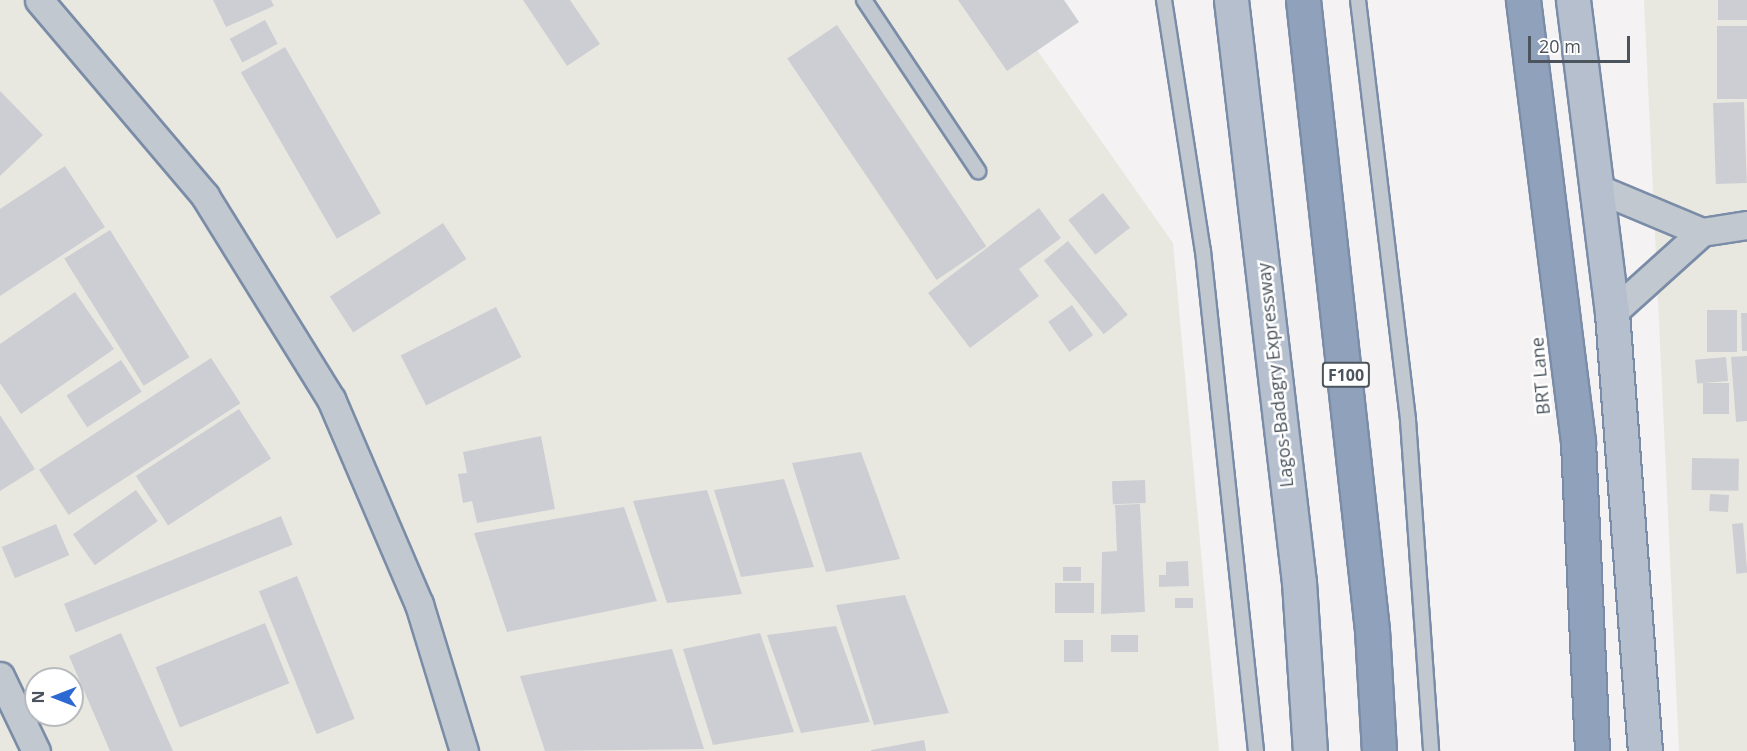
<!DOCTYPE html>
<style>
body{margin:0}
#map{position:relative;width:1747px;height:751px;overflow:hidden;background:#f4f2f2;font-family:"Open Sans",sans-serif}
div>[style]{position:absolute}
.commercial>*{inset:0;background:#e9e8e0}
.building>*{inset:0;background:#ccced3;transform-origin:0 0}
.roads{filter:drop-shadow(2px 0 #7a8ca7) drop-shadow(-2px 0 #7a8ca7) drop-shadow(0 2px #7a8ca7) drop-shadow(0 -2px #7a8ca7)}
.lane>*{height:14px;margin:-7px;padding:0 7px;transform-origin:7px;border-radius:7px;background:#c1c8cf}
.street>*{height:27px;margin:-13.5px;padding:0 13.5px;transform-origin:13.5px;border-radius:13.5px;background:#c1c8cf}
.primary>*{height:33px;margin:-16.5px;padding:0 16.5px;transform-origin:16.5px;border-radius:16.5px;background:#b5bfcd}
.highway>*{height:33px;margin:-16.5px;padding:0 16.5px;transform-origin:16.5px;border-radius:16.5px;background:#8fa1bb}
span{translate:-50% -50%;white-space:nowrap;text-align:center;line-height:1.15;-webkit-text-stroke:5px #fff;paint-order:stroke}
.shield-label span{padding:2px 4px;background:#fff;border:2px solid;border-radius:4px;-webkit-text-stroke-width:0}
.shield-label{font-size:16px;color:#4b545d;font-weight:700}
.street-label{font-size:18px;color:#4b545d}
.north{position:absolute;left:24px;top:667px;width:60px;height:60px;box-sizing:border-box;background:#fff;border:2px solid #b7bbbe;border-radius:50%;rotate:270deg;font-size:16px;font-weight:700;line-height:24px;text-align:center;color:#4b545d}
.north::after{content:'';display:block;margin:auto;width:21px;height:27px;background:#2d69d3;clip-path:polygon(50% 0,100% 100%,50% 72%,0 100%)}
.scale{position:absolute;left:1528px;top:36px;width:102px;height:27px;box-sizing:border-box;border:3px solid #4b545d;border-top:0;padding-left:8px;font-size:18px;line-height:21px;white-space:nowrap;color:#4b545d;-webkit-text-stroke:4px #fff;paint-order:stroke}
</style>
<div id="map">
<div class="commercial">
<div style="clip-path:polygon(evenodd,0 0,1002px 0,1173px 243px,1219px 751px,0 751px,0 0,36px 679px,72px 679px,72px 715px,36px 715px,36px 679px)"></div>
<div style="clip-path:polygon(1644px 0,1747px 0,1747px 751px,1679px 751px)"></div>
</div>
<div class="building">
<div style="clip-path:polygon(213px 0,271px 0,274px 6px,226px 27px)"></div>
<div style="clip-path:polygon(523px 0,570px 0,600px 44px,567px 66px)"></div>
<div style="clip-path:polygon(958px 0,1064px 0,1079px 22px,1007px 71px)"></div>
<div style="left:1718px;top:0;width:29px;height:20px"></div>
<div style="left:265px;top:20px;width:27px;height:40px;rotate:62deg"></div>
<div style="left:837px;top:25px;width:267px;height:60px;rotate:56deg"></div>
<div style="left:1717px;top:26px;width:30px;height:73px"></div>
<div style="left:285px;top:47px;width:192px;height:51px;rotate:60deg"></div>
<div style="clip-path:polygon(0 91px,43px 135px,0 176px)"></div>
<div style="left:1744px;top:102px;width:81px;height:31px;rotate:88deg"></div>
<div style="clip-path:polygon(65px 166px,105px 227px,0 296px,0 209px)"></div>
<div style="left:1103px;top:193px;width:44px;height:44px;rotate:52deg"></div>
<div style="clip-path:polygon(1039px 208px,1061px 238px,1019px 269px,1039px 296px,970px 348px,928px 293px)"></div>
<div style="left:443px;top:223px;width:43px;height:135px;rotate:57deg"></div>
<div style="left:110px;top:230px;width:150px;height:54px;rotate:58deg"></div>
<div style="left:1068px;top:241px;width:95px;height:31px;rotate:51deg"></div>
<div style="clip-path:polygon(75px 292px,114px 349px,21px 414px,0 383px,0 344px)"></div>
<div style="left:1072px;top:305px;width:37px;height:29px;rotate:55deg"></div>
<div style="left:496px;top:307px;width:56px;height:107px;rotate:63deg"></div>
<div style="left:1737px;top:310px;width:42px;height:30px;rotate:90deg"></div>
<div style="clip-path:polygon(1741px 313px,1747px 313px,1747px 351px,1742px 351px)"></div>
<div style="clip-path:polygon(1747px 356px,1747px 421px,1736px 422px,1731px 357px)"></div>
<div style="left:1726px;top:357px;width:24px;height:31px;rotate:85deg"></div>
<div style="left:211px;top:358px;width:54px;height:205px;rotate:57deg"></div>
<div style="left:121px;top:360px;width:38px;height:65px;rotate:57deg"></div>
<div style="left:1703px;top:383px;width:26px;height:31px"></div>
<div style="left:239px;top:409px;width:59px;height:123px;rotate:57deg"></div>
<div style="clip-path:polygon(0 415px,35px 469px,0 491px)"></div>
<div style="clip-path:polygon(541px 436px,555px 509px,477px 523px,472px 501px,463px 503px,458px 474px,467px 473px,463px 452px)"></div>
<div style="clip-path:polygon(861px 452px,900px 559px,826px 572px,792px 463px)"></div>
<div style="left:1692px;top:458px;width:47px;height:32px;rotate:1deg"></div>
<div style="clip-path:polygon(784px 479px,814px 567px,741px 577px,714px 490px)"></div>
<div style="left:1145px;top:480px;width:23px;height:33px;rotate:88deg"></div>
<div style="left:136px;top:490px;width:38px;height:77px;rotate:55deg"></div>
<div style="clip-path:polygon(707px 490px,742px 594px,667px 603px,633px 501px)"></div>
<div style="left:1710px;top:494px;width:19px;height:17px;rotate:3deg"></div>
<div style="clip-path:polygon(1140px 504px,1145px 612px,1101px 614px,1102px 552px,1117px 551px,1115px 505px)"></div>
<div style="clip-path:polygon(624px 507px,657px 601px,507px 632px,474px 533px)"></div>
<div style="left:281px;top:516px;width:31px;height:234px;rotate:68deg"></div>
<div style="left:1743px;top:523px;width:50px;height:11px;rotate:85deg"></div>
<div style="left:56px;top:524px;width:34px;height:59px;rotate:67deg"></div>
<div style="clip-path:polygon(1188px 561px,1189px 586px,1159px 587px,1159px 575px,1166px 575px,1166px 562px)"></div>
<div style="left:1081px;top:567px;width:14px;height:18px;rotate:90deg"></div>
<div style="left:297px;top:576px;width:154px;height:41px;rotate:68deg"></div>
<div style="left:1094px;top:583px;width:30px;height:39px;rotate:90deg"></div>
<div style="clip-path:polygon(905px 595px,949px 713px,874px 725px,836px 605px)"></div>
<div style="left:1193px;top:598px;width:10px;height:18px;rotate:90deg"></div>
<div style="left:265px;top:623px;width:65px;height:118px;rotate:68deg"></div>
<div style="clip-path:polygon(836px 626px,870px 722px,801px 733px,767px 635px)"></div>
<div style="clip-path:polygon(121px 633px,173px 751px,110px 751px,69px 656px)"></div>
<div style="clip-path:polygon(760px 633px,794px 732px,713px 745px,683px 649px)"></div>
<div style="left:1111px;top:635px;width:27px;height:17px"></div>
<div style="left:1064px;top:640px;width:19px;height:22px"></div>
<div style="clip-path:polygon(672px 649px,704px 749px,545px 751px,520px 676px)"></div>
<div style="clip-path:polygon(924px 740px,926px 751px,871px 751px,871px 750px)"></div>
</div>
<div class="roads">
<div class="lane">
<div style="left:864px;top:0;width:206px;rotate:56.3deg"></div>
<div style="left:1164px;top:0;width:254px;rotate:81.2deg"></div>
<div style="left:1203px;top:251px;width:503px;rotate:83.95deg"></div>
<div style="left:1358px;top:0;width:423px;rotate:83.2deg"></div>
<div style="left:1408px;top:420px;width:332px;rotate:86deg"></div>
</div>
<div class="street">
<div style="left:39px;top:0;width:257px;rotate:49.7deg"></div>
<div style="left:205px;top:196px;width:239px;rotate:58.2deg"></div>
<div style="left:331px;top:399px;width:223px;rotate:66.8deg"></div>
<div style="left:419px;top:604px;width:154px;rotate:73deg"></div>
<div style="left:1599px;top:189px;width:112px;rotate:22.7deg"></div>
<div style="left:1702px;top:232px;width:46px;rotate:-8.8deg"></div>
<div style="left:1612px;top:313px;width:121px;rotate:-42deg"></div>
<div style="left:0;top:676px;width:83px;rotate:64.4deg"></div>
</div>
<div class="primary">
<div style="left:1231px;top:0;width:586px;rotate:83.34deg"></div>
<div style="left:1299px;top:582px;width:169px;rotate:86.3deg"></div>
<div style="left:1573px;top:0;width:315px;rotate:82.9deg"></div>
<div style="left:1612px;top:313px;width:439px;rotate:85.7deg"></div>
</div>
<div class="highway">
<div style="left:1303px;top:0;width:634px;rotate:83.75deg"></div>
<div style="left:1372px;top:630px;width:121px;rotate:86.7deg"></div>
<div style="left:1523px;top:0;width:445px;rotate:82.9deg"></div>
<div style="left:1578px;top:442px;width:309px;rotate:87.4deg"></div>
</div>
</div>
<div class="shield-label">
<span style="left:1346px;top:375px">F100</span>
</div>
<div class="street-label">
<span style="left:1275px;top:375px;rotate:-96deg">Lagos-Badagry Expressway</span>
<span style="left:1540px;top:376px;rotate:-95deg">BRT Lane</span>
</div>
<div class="north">N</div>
<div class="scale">20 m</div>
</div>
